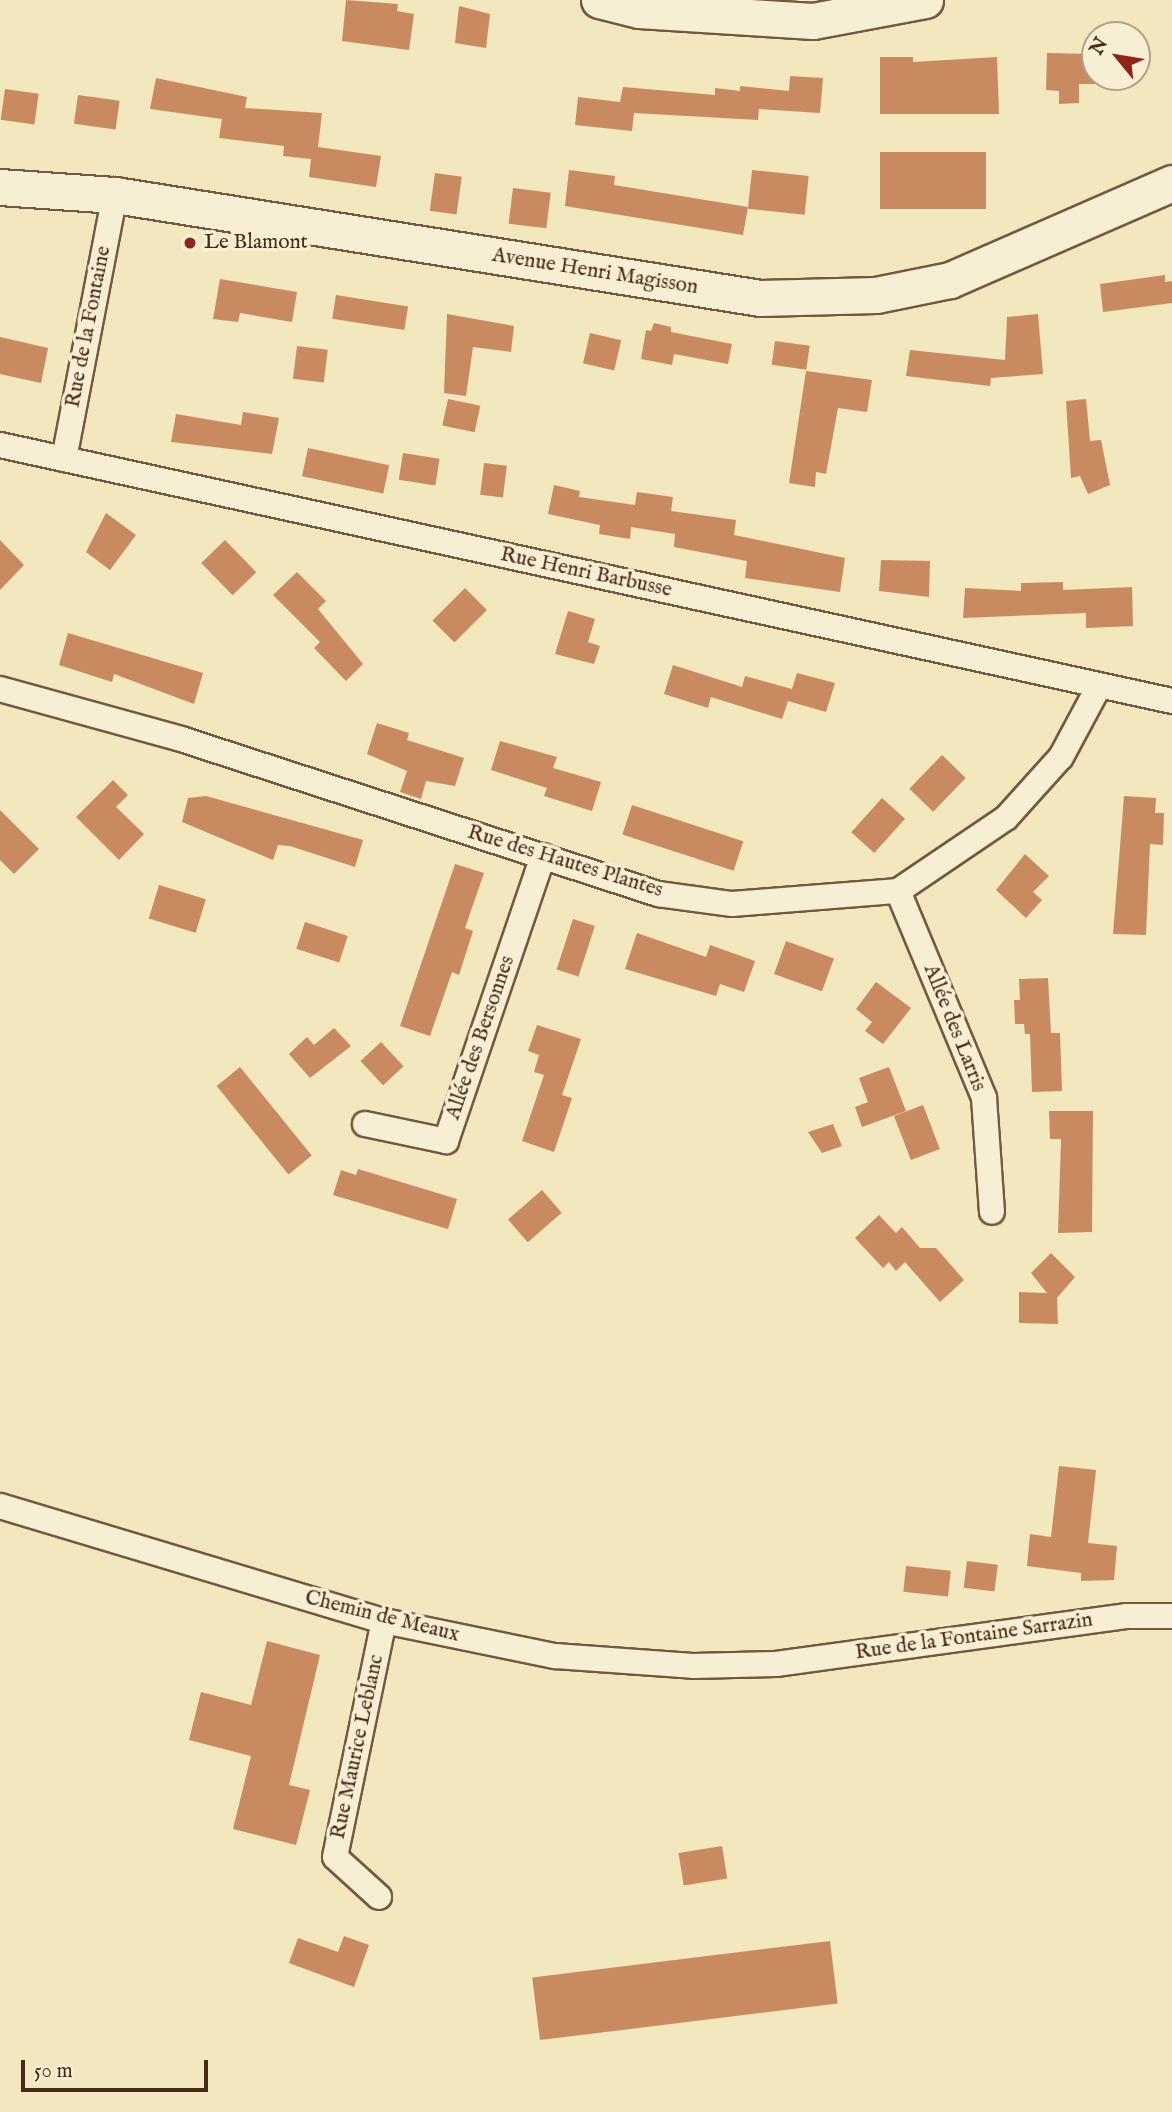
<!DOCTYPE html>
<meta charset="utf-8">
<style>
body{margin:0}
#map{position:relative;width:1172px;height:2112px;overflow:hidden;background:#f3e7bd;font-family:"IM FELL English",serif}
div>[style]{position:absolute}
.building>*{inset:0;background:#ca8a61;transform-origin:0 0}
.roads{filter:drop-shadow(2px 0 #745840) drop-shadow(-2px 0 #745840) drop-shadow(0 2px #745840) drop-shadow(0 -2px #745840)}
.street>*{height:24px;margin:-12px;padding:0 12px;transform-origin:12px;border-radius:12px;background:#f7efd4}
.secondary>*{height:35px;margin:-17.5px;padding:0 17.5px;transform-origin:17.5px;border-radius:17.5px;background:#f7efd4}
.dots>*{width:19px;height:19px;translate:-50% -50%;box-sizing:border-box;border:4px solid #f7efd4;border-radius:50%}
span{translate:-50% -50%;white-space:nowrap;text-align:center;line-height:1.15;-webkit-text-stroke:7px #f7efd4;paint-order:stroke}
.poi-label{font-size:21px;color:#4a2916}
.left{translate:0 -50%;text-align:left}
.street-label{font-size:21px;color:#4a2916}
.north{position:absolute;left:1081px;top:21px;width:70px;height:70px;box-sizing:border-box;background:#f7efd4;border:2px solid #b2a088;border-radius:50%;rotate:300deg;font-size:19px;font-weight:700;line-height:28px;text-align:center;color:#4a2916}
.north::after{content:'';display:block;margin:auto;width:24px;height:32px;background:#8f2418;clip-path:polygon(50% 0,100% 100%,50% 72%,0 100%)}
.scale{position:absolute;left:21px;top:2060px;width:187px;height:32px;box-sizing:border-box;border:4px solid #4a2916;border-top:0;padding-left:9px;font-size:21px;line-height:24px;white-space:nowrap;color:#4a2916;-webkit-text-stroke:5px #f7efd4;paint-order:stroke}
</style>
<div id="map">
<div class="building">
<div style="clip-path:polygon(346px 0,398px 4px,397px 11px,414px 14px,409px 50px,342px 41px)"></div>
<div style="clip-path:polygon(459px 6px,490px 14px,486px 48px,455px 43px)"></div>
<div style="clip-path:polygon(1047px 53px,1095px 54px,1095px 84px,1079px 84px,1079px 103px,1059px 104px,1059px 91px,1046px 90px)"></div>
<div style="clip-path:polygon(880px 57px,913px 57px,913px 62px,997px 57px,999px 114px,880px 114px)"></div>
<div style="clip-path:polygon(790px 76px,823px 78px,820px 113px,759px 109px,758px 120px,634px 113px,632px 131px,575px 125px,578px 97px,620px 102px,623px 87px,715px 95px,715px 88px,740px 91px,740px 86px,789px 91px)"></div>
<div style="clip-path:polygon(156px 78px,247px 97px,245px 108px,322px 113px,318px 147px,381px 156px,376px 187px,309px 177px,311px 159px,283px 156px,284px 146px,219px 138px,222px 119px,150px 109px)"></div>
<div style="left:5px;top:89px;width:34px;height:31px;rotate:8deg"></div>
<div style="left:78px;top:95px;width:42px;height:29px;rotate:8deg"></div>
<div style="left:880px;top:152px;width:106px;height:57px"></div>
<div style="clip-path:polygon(569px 170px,615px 176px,614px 185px,748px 207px,743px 235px,565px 206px)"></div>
<div style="left:752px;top:170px;width:57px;height:39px;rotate:6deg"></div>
<div style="left:435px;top:173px;width:27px;height:38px;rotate:8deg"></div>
<div style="left:513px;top:188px;width:38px;height:36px;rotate:7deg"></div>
<div style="clip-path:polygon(1165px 275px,1165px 282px,1172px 281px,1172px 303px,1103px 312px,1100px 284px)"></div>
<div style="clip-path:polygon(220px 279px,297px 292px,292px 322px,240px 313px,238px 322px,213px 319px)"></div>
<div style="left:336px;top:295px;width:73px;height:24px;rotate:9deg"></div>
<div style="clip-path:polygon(447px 314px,514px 326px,511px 352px,473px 347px,466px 396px,444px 393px)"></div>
<div style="clip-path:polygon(1038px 314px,1043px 374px,991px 378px,990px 386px,906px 376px,910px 350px,1005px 360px,1007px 317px)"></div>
<div style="clip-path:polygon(654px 323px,671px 327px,671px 332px,732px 344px,728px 364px,674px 354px,672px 365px,641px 359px,646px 330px,651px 331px)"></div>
<div style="left:590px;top:333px;width:32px;height:31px;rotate:13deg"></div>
<div style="clip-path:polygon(0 337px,48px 348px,41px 383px,0 374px)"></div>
<div style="left:775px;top:341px;width:35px;height:24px;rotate:8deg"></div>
<div style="left:297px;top:346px;width:31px;height:33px;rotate:7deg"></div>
<div style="clip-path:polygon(806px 371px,872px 380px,867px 412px,838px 408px,826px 474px,816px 472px,815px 487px,789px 483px)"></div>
<div style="left:448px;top:399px;width:33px;height:27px;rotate:12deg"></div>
<div style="clip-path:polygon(1086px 399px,1090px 441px,1101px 440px,1110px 485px,1088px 494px,1080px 476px,1071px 478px,1066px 401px)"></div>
<div style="clip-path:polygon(243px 412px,279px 418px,272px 454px,171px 442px,176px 414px,241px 425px)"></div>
<div style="left:308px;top:448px;width:83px;height:29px;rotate:12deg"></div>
<div style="left:403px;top:453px;width:37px;height:27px;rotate:9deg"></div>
<div style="left:484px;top:463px;width:23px;height:32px;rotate:7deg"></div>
<div style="clip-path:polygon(554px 485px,580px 491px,579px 497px,635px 505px,637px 492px,673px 497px,671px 511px,736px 520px,734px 535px,845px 558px,840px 592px,745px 578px,747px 561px,674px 547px,675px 534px,631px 527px,630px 539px,599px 534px,600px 525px,548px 514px)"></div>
<div style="clip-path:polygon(106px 513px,136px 535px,110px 570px,86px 552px)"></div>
<div style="clip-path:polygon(0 540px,24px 565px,0 590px)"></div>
<div style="left:225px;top:540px;width:45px;height:33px;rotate:46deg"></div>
<div style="clip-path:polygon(881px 560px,930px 561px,929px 597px,879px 591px)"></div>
<div style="clip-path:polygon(297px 572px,326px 601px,318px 609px,363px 664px,346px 681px,314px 648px,320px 642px,273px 595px)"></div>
<div style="clip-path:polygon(1063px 582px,1063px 590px,1132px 587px,1133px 626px,1086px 628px,1086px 613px,963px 618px,965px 588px,1021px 591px,1021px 583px)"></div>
<div style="left:465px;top:588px;width:31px;height:46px;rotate:45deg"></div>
<div style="clip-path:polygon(568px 611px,595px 619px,588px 642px,600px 646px,594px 664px,555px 654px)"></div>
<div style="clip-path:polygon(68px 633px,203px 673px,194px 704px,114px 674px,112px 682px,59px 665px)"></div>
<div style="clip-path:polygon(673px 665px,742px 687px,745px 676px,792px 689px,797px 673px,835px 683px,826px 712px,788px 701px,782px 719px,711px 697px,708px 708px,664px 694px)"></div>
<div style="clip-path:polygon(377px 723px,409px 733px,407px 740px,464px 758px,455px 786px,426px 781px,421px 799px,400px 792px,407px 771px,367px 754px)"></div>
<div style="clip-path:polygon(500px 741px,557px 757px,553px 768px,601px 782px,592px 811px,544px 796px,547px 788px,491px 770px)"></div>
<div style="left:942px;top:755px;width:33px;height:47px;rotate:44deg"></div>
<div style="clip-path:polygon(113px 780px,128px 795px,116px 807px,144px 834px,119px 860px,76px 817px)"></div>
<div style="clip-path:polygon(206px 796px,363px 840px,355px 867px,290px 846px,278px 845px,273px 860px,182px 822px,188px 798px)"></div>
<div style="clip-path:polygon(1124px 796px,1156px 798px,1155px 813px,1164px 813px,1163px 845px,1150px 844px,1146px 935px,1113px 934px)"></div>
<div style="left:882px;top:798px;width:31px;height:46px;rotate:42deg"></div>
<div style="left:632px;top:805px;width:117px;height:31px;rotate:18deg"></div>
<div style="clip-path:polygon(0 810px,39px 849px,14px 874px,0 860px)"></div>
<div style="clip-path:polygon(1025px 854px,1049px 876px,1033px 892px,1042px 900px,1026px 918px,996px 890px)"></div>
<div style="clip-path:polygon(455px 864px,484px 873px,465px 928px,473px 931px,459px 975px,452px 972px,430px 1036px,400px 1026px)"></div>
<div style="left:159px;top:885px;width:49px;height:35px;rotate:17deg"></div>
<div style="left:573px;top:919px;width:23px;height:53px;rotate:18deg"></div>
<div style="left:305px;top:922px;width:45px;height:28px;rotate:18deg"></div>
<div style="clip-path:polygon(637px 933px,706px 957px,710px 945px,755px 961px,744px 992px,720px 984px,716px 996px,625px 969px)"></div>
<div style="left:786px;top:941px;width:51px;height:35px;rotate:20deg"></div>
<div style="clip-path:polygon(1048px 978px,1051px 1033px,1060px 1033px,1062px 1091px,1032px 1092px,1030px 1034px,1025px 1034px,1024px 1024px,1015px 1024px,1014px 1000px,1020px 1000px,1019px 979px)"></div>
<div style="clip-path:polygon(876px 982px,911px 1008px,883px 1044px,865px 1031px,872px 1022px,856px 1009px)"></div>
<div style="clip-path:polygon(537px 1025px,581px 1039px,562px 1095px,572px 1098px,554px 1152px,522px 1141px,544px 1075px,534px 1072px,539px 1055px,528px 1051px)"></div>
<div style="clip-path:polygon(334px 1028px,351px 1046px,310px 1078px,289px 1054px,307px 1037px,314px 1045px)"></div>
<div style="left:381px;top:1042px;width:33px;height:28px;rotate:47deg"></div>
<div style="left:240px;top:1067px;width:114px;height:30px;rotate:51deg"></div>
<div style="clip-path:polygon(889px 1067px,906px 1111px,862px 1127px,855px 1107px,868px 1102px,859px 1078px)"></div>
<div style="left:923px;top:1105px;width:47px;height:31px;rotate:69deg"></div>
<div style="clip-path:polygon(1049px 1111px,1093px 1111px,1092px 1232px,1058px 1233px,1061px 1139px,1050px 1139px)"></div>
<div style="clip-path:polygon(833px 1124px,842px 1146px,822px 1153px,808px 1132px)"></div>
<div style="clip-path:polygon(358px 1169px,457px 1199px,448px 1229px,333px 1195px,341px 1170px,356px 1175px)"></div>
<div style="left:542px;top:1190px;width:30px;height:45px;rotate:49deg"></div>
<div style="clip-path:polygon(879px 1215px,896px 1233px,902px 1227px,920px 1248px,936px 1248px,964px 1280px,940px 1302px,905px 1262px,896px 1271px,889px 1262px,883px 1268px,855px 1238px)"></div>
<div style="clip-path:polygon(1051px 1253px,1075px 1277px,1057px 1298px,1058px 1324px,1019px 1323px,1019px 1292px,1047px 1293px,1031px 1273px)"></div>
<div style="clip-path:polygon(1059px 1466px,1096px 1470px,1088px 1543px,1117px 1546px,1114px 1580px,1081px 1581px,1081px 1573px,1027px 1566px,1030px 1534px,1051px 1537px)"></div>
<div style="left:967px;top:1561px;width:31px;height:27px;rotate:7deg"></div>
<div style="left:906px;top:1566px;width:45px;height:26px;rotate:6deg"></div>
<div style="clip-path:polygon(267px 1641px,320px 1655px,289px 1785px,310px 1790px,296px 1845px,233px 1829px,251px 1756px,189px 1740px,201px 1692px,251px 1705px)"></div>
<div style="left:722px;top:1846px;width:33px;height:44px;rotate:81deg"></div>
<div style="clip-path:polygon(344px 1936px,369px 1945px,354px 1987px,289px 1963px,298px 1938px,338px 1952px)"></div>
<div style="left:830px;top:1941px;width:63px;height:300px;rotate:83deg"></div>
</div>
<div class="roads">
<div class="street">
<div style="left:0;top:445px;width:1200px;rotate:12.32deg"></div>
<div style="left:64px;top:459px;width:269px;rotate:-79.1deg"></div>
<div style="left:0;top:689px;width:188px;rotate:15.4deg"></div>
<div style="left:181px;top:739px;width:502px;rotate:18deg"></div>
<div style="left:658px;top:894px;width:75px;rotate:7.7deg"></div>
<div style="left:732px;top:904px;width:167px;rotate:-4.5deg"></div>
<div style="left:898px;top:891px;width:130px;rotate:-34.1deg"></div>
<div style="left:1006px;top:818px;width:82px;rotate:-48deg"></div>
<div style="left:1061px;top:757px;width:81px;rotate:-61.8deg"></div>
<div style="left:898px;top:891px;width:224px;rotate:67.4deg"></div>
<div style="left:984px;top:1098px;width:114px;rotate:86deg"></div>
<div style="left:365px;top:1124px;width:83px;rotate:11.9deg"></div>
<div style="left:446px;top:1141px;width:301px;rotate:-71.2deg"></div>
<div style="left:0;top:1506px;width:401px;rotate:16.7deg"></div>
<div style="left:384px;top:1621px;width:175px;rotate:11.6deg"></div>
<div style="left:555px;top:1656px;width:138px;rotate:4.1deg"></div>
<div style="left:693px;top:1666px;width:83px;rotate:-1.4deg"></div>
<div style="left:776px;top:1664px;width:353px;rotate:-7.8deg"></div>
<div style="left:1126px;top:1616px;width:46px"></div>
<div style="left:379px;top:1897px;width:59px;rotate:-137.7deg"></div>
<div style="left:335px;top:1857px;width:241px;rotate:-78.3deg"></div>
</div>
<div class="secondary">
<div style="left:599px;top:0;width:41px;rotate:14deg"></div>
<div style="left:639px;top:10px;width:174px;rotate:3.6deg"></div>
<div style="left:813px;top:21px;width:114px;rotate:-10.6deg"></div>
<div style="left:0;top:187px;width:115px;rotate:4deg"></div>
<div style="left:115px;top:195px;width:653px;rotate:9.07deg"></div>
<div style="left:760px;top:298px;width:116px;rotate:-1.5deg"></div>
<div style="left:876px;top:295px;width:76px;rotate:-11.5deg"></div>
<div style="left:950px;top:280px;width:242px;rotate:-23.6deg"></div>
</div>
</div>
<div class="dots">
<div style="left:190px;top:243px;background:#8f2418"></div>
</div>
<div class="poi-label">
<span class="left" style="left:204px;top:243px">Le Blamont</span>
</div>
<div class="street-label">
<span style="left:595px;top:272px;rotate:9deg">Avenue Henri Magisson</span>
<span style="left:89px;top:327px;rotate:-79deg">Rue de la Fontaine</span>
<span style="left:586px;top:573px;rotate:12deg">Rue Henri Barbusse</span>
<span style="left:565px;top:862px;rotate:17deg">Rue des Hautes Plantes</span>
<span style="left:954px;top:1028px;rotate:68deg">Allée des Larris</span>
<span style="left:481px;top:1038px;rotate:-71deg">Allée des Bersonnes</span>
<span style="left:382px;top:1617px;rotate:14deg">Chemin de Meaux</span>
<span style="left:974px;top:1637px;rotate:-8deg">Rue de la Fontaine Sarrazin</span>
<span style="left:358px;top:1747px;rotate:-78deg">Rue Maurice Leblanc</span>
</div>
<div class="north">N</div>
<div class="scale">50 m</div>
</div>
